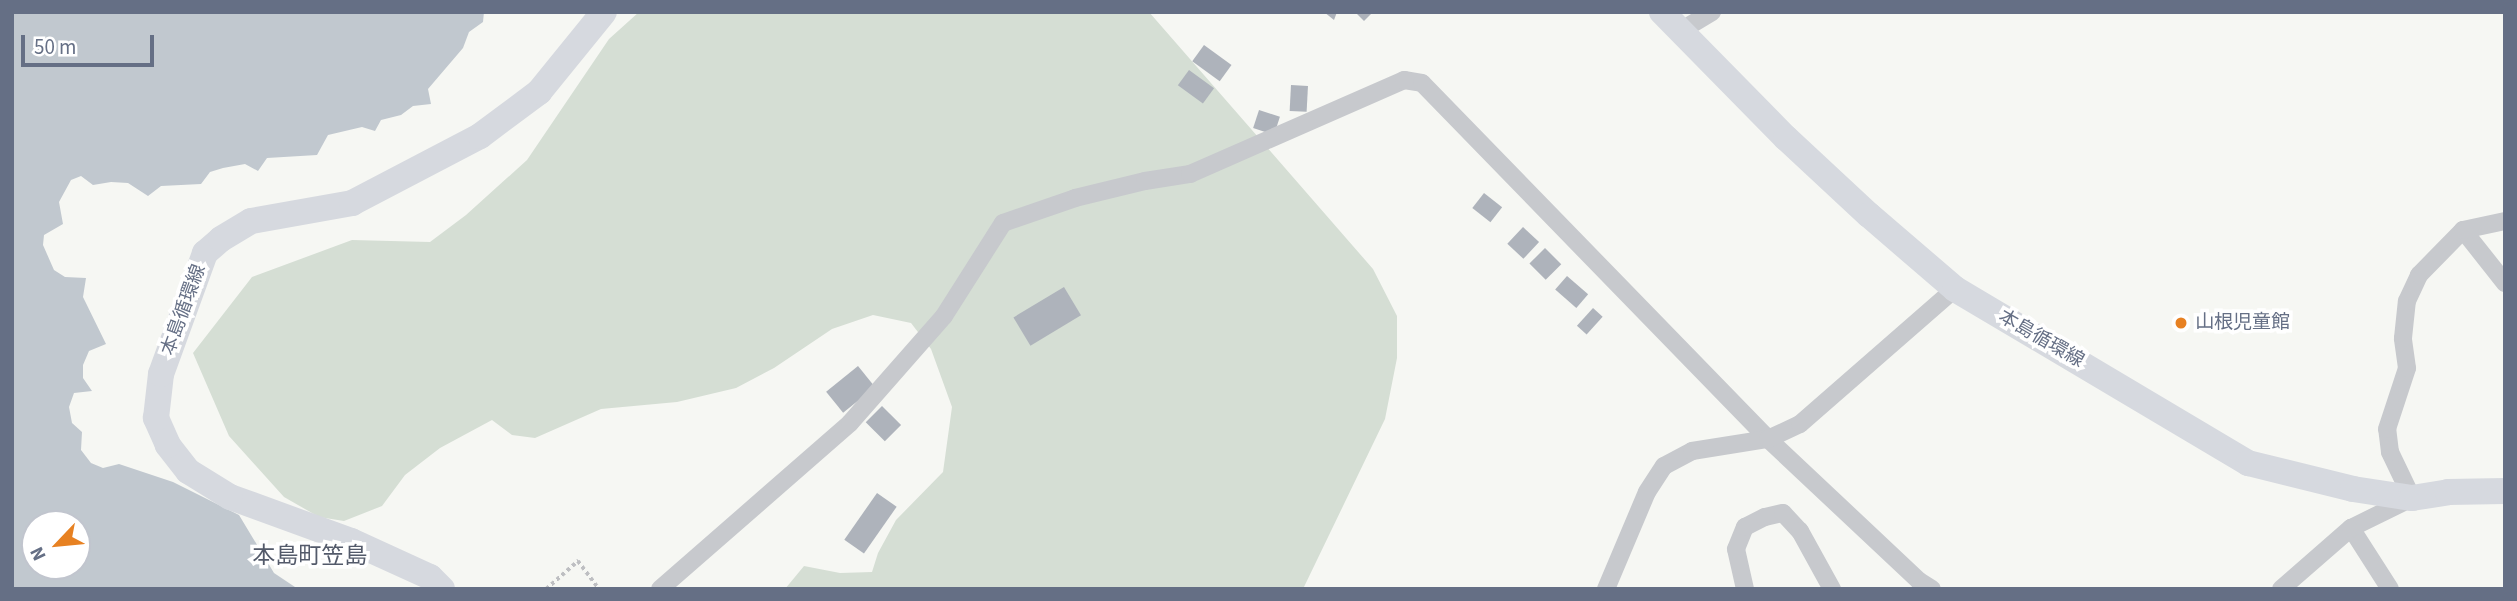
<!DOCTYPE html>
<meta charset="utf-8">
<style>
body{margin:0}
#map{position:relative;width:2517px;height:601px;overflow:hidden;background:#f6f7f3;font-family:"Source Sans 3","Noto Sans JP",sans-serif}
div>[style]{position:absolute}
.green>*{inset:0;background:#d5ded4}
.water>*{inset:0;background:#c1c8cf}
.building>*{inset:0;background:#aeb3bb;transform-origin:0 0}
.path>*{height:3.5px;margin-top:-1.75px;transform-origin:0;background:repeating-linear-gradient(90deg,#bebfc2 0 3.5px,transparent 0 7px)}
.minor>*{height:18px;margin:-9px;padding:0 9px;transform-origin:9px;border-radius:9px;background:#c7c9cd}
.secondary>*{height:26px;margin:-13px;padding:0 13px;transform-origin:13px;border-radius:13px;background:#d6d9df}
.dots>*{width:19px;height:19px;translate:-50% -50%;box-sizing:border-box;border:4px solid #fff;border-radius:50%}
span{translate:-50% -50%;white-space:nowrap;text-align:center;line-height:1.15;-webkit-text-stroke:7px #fff;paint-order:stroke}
.street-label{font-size:19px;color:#656f85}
.poi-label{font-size:19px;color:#656f85}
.left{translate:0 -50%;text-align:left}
.quarter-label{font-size:23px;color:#535a6a}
.frame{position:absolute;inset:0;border:14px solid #656f85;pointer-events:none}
.north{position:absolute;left:21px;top:510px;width:70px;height:70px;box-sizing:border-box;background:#fff;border:2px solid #c1c5ce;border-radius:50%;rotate:244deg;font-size:19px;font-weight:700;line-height:28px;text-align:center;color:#656f85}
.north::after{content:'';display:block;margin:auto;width:24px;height:32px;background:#e78122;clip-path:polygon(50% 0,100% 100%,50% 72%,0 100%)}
.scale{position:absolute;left:21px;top:35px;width:133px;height:32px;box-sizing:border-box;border:4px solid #656f85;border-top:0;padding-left:9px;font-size:21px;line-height:24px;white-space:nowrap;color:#656f85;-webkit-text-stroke:5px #fff;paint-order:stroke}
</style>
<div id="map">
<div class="green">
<div style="clip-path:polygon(639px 12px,1149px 12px,1373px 269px,1397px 316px,1397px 358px,1385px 419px,1303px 589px,785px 589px,804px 566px,840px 573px,872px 572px,878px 553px,896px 520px,943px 472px,952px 407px,931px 349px,911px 323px,873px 315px,832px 329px,774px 368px,736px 388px,677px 402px,601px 409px,535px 438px,512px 435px,492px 420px,440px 448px,405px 475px,382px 506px,344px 521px,319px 517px,284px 497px,229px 436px,193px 353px,252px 277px,352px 240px,430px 242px,466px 215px,527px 160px,609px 39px)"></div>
</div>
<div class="water">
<div style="clip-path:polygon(evenodd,12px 12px,484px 12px,483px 22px,469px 32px,463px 48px,428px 89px,431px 104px,413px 106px,401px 115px,381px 120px,375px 131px,362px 127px,328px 135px,317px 155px,267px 158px,258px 171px,245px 164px,223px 168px,210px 172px,201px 184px,161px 186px,148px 196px,128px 183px,111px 182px,93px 185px,81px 176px,71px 180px,59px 202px,63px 224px,44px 235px,43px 245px,54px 270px,65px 277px,86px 278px,83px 297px,106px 344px,89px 351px,83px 365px,83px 378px,92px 391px,74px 393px,69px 407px,72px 423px,82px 432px,81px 450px,91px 463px,103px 468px,119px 464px,173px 482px,239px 515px,274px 573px,298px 589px,12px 589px,12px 12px,35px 524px,77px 524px,77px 566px,35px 566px,35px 524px)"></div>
</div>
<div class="building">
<div style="clip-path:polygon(1324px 12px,1337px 12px,1334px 20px)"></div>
<div style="clip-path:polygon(1355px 12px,1373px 12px,1364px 21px)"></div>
<div style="left:1204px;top:45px;width:34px;height:20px;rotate:36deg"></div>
<div style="left:1189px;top:70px;width:31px;height:19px;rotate:36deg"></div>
<div style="left:1291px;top:85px;width:17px;height:26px;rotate:3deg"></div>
<div style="left:1259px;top:110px;width:22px;height:19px;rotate:18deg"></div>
<div style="left:1484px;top:193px;width:23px;height:19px;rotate:38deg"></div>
<div style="left:1523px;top:227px;width:22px;height:23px;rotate:43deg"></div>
<div style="left:1545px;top:248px;width:23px;height:22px;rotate:45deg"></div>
<div style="left:1567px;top:276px;width:28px;height:18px;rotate:41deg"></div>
<div style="left:1064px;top:287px;width:33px;height:59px;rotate:59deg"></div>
<div style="left:1593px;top:308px;width:13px;height:24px;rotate:42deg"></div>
<div style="left:858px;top:366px;width:27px;height:41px;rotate:51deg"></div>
<div style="left:882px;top:406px;width:27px;height:23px;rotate:45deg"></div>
<div style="left:877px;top:493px;width:24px;height:57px;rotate:35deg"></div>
</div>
<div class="path">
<div style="left:546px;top:589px;width:43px;rotate:-41.2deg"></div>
<div style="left:578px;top:561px;width:35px;rotate:53deg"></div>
</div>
<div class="minor">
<div style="left:1682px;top:30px;width:35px;rotate:-31deg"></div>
<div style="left:2463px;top:230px;width:68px;rotate:51.6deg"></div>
<div style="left:2351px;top:528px;width:72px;rotate:57.4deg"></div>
<div style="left:660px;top:589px;width:252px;rotate:-41.1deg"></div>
<div style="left:850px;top:423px;width:142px;rotate:-48.7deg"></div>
<div style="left:944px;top:316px;width:110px;rotate:-57.6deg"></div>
<div style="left:1003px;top:223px;width:76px;rotate:-19.1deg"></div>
<div style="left:1075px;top:198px;width:72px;rotate:-13.7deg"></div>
<div style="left:1145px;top:181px;width:46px;rotate:-8.8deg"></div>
<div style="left:1190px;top:174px;width:234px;rotate:-23.7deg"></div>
<div style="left:1404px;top:80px;width:18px;rotate:9deg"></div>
<div style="left:1422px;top:83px;width:496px;rotate:45.8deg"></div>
<div style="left:1768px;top:439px;width:207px;rotate:43.2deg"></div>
<div style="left:1919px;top:581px;width:15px;rotate:32deg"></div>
<div style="left:1606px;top:589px;width:105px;rotate:-67.1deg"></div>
<div style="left:1647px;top:492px;width:31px;rotate:-57deg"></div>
<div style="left:1664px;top:466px;width:32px;rotate:-28deg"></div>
<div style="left:1692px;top:451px;width:77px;rotate:-9deg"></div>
<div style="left:1768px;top:439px;width:35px;rotate:-25deg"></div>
<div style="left:1800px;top:424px;width:206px;rotate:-41.1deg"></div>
<div style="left:1745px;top:589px;width:41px;rotate:-102.7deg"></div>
<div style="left:1736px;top:549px;width:24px;rotate:-68deg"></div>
<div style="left:1745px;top:527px;width:22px;rotate:-27deg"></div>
<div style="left:1765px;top:517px;width:18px;rotate:-13deg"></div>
<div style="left:1783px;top:513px;width:25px;rotate:47deg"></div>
<div style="left:1800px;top:531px;width:66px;rotate:61.1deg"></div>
<div style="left:2281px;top:589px;width:93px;rotate:-41.1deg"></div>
<div style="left:2351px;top:528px;width:68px;rotate:-26.2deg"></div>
<div style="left:2412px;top:498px;width:51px;rotate:-115.6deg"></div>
<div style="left:2390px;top:452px;width:23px;rotate:-97deg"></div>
<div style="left:2387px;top:429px;width:64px;rotate:-71.8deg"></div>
<div style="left:2407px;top:368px;width:30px;rotate:-98deg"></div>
<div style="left:2403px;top:338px;width:37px;rotate:-84deg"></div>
<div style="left:2407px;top:301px;width:29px;rotate:-65deg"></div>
<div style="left:2419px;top:275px;width:63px;rotate:-45.6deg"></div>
<div style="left:2463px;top:230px;width:43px;rotate:-12.1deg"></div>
</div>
<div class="secondary">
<div style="left:1662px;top:12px;width:177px;rotate:45.5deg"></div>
<div style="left:1786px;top:138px;width:113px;rotate:42.9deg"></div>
<div style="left:1869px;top:215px;width:113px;rotate:40.7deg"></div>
<div style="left:1955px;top:289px;width:341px;rotate:30.7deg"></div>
<div style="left:2248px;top:463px;width:108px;rotate:13.9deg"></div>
<div style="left:2353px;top:489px;width:60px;rotate:8.7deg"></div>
<div style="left:2412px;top:498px;width:36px;rotate:-9deg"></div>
<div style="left:2448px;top:492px;width:57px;rotate:-1deg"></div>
<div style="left:442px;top:589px;width:17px;rotate:-135deg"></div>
<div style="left:430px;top:577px;width:87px;rotate:-155.5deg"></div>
<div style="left:351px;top:541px;width:129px;rotate:-160deg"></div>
<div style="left:230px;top:497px;width:49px;rotate:-148.2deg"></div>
<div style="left:188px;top:471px;width:33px;rotate:-128deg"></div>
<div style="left:168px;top:445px;width:30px;rotate:-114deg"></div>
<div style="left:156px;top:418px;width:44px;rotate:-83.5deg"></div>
<div style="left:161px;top:374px;width:129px;rotate:-70deg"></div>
<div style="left:205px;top:253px;width:21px;rotate:-41deg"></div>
<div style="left:221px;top:239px;width:35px;rotate:-31deg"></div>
<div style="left:251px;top:221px;width:103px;rotate:-10.1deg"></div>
<div style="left:352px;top:203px;width:144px;rotate:-27.6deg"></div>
<div style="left:480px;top:136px;width:74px;rotate:-36.7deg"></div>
<div style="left:539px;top:92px;width:103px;rotate:-50.9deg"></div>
</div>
<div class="dots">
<div style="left:2181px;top:323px;background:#e78122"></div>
</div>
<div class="street-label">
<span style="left:184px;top:310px;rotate:-70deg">本島循環線</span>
<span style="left:2041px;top:339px;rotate:30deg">本島循環線</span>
</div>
<div class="poi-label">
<span class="left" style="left:2195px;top:323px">山根児童館</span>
</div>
<div class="quarter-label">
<span style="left:310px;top:556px">本島町笠島</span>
</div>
<div class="frame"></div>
<div class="north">N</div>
<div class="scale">50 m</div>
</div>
